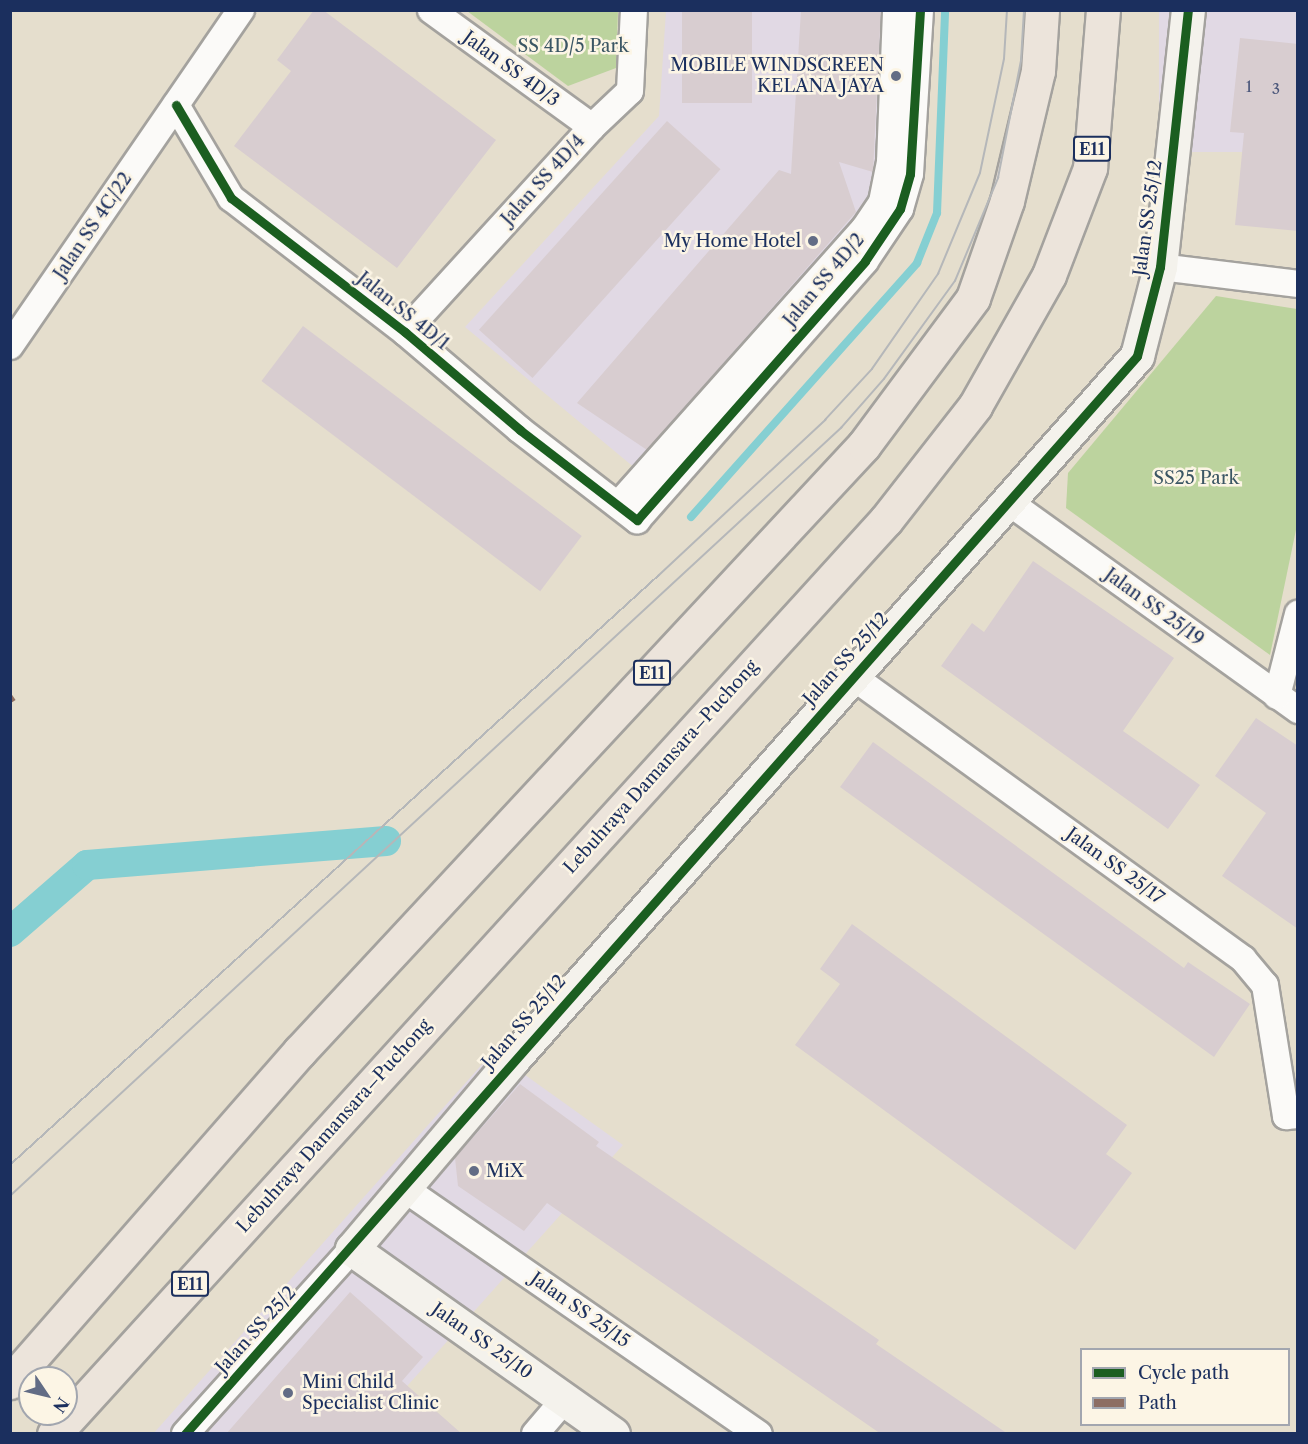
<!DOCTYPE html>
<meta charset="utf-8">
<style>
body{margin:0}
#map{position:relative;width:1308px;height:1444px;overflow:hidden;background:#e5decd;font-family:"Libre Caslon Text",serif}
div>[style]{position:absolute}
.built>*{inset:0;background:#e1d9e4;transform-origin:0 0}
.green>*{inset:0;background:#bcd39e}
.stream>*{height:8px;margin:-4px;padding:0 4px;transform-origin:4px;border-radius:4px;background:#85cfd2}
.canal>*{height:30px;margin:-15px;padding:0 15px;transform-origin:15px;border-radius:15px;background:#85cfd2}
.building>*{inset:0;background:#d8cdd0;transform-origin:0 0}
.roads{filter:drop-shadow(2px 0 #a4a29e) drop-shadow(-2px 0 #a4a29e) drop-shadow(0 2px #a4a29e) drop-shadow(0 -2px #a4a29e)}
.street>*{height:26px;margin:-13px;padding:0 13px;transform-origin:13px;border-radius:13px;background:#fbfaf8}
.secondary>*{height:33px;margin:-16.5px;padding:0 16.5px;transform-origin:16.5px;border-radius:16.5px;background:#f4f2ec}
.highway>*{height:33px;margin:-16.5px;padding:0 16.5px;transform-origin:16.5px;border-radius:16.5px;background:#ece4db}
.tram>*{height:1.5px;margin:-0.75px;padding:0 0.75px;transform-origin:0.75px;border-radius:0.75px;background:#b5b7b9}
.quiet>*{height:8px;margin-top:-4px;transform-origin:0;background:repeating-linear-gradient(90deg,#8d6e63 0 15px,transparent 0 23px)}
.cycleway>*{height:9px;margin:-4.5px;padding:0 4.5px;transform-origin:4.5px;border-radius:4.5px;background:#1b5e20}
.dots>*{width:16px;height:16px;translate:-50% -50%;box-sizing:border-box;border:3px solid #fcf5e5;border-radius:50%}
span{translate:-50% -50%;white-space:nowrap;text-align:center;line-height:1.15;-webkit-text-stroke:5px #fcf5e5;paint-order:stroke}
.number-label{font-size:15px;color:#4a567a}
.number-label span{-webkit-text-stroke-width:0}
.shield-label span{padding:2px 4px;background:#fcf5e5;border:2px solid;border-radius:4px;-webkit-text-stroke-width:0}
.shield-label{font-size:16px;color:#1b2f5e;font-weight:700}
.park-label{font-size:18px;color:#3b5664}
.poi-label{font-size:18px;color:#1b2f5e}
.right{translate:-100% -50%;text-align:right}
.left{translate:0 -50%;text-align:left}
.street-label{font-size:18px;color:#1b2f5e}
.frame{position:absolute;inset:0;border:12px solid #1b2f5e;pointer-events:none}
.legend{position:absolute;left:1080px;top:1348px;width:210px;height:78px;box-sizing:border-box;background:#fcf5e5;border:2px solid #a2a6af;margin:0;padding:8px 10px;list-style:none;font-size:18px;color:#1b2f5e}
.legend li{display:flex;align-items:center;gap:12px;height:30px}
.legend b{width:30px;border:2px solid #a2a6af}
.north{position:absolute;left:18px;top:1366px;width:60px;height:60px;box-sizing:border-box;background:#fcf5e5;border:2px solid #a2a6af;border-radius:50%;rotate:125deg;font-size:16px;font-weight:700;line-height:24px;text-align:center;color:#1b2f5e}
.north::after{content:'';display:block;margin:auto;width:21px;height:27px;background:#626c85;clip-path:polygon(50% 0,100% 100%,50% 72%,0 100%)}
</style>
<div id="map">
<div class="built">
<div style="clip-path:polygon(666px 11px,907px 11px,897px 191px,653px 483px,465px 327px,659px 116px)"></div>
<div style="left:1159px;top:11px;width:138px;height:141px"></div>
<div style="clip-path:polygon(493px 1052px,623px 1145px,365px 1433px,153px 1434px)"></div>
</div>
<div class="green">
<div style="clip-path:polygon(467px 11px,618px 11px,616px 68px,568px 86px)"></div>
<div style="clip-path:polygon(1216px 296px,1297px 309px,1297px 525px,1270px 655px,1066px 508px,1068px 473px)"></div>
</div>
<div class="stream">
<div style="left:691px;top:517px;width:340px;rotate:-48.3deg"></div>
<div style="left:917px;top:263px;width:54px;rotate:-68.2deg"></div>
<div style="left:937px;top:213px;width:203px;rotate:-87.7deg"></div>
</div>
<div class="canal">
<div style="left:10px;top:932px;width:102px;rotate:-41deg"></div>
<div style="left:87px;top:865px;width:300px;rotate:-4.6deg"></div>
</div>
<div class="building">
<div style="clip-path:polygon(314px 10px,323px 10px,496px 140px,397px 268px,234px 146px,291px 71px,277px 60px)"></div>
<div style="left:682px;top:10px;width:70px;height:93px"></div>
<div style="clip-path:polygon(801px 10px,881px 10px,873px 172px,839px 162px,856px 212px,647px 450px,577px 403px,779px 170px,791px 174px)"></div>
<div style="clip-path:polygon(1240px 38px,1298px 44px,1298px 231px,1235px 225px,1244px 133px,1230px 132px)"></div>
<div style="left:667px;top:121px;width:72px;height:281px;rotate:42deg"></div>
<div style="left:303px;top:326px;width:349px;height:69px;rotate:37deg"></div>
<div style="clip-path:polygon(1033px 561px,1174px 658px,1123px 731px,1200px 785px,1168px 829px,941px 666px,972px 623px,984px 632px)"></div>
<div style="clip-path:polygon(1256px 718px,1298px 746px,1298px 929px,1222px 876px,1266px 813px,1215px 776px)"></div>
<div style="clip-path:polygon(873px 742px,1184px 968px,1188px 962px,1250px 1004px,1214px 1057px,840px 787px)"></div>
<div style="clip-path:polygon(852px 924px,1127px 1125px,1106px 1154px,1132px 1173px,1075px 1250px,795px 1045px,840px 984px,820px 969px)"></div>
<div style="clip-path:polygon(520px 1084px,599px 1142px,596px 1146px,879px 1340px,876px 1344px,1008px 1434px,881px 1434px,547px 1203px,524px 1231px,458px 1186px,455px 1158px)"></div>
<div style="clip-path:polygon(350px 1292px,423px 1357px,402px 1381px,462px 1434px,226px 1434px)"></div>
</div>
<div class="roads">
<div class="street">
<div style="left:431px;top:10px;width:199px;rotate:36deg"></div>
<div style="left:176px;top:105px;width:108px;rotate:59.4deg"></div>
<div style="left:231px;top:198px;width:220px;rotate:37.6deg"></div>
<div style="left:405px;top:332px;width:151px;rotate:40.4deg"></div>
<div style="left:520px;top:430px;width:148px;rotate:37.6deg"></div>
<div style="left:637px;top:520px;width:345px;rotate:-48.6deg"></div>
<div style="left:865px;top:261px;width:63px;rotate:-56.1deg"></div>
<div style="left:900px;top:209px;width:36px;rotate:-74deg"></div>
<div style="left:910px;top:174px;width:164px;rotate:-86.5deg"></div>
<div style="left:1160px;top:267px;width:139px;rotate:7deg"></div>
<div style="left:405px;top:332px;width:277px;rotate:-47.6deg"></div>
<div style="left:592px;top:127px;width:52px;rotate:-43.5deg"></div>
<div style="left:630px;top:91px;width:81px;rotate:-87.2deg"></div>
<div style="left:10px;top:346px;width:408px;rotate:-55.5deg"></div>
<div style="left:1010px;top:503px;width:355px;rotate:35.7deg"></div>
<div style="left:618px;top:505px;width:370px;rotate:-48.3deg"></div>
<div style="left:864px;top:229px;width:32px;rotate:-56deg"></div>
<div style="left:882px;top:202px;width:41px;rotate:-78.7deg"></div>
<div style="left:890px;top:162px;width:152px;rotate:-87.7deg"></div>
<div style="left:852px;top:676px;width:483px;rotate:35.9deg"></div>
<div style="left:1243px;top:959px;width:34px;rotate:50deg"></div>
<div style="left:1265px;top:985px;width:133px;rotate:80.9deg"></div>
<div style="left:1286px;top:1116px;width:12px;rotate:-5deg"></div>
<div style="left:1277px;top:696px;width:85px;rotate:-75.6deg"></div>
<div style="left:402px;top:1187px;width:434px;rotate:34.7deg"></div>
<div style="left:185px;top:1434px;width:249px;rotate:-47.9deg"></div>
<div style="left:535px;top:1434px;width:46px;rotate:-49.4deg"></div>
</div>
<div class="secondary">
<div style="left:613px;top:1434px;width:320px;rotate:-144.7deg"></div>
<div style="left:352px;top:1249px;width:249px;rotate:-49.7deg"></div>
<div style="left:513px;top:1059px;width:940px;rotate:-48.41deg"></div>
<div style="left:1137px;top:356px;width:92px;rotate:-75.5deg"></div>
<div style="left:1160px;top:267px;width:259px;rotate:-83.8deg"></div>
</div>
<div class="highway">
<div style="left:10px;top:1382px;width:439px;rotate:-48.8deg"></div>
<div style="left:299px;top:1052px;width:829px;rotate:-47.05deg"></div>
<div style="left:864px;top:445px;width:183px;rotate:-53.4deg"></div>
<div style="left:973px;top:298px;width:103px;rotate:-70.7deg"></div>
<div style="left:1007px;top:201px;width:134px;rotate:-76.6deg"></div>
<div style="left:1038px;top:71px;width:61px;rotate:-86.2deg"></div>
<div style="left:54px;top:1434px;width:1236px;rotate:-47.69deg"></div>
<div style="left:886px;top:520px;width:145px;rotate:-52deg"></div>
<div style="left:975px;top:406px;width:150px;rotate:-60.5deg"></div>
<div style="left:1049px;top:275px;width:115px;rotate:-69deg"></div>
<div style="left:1090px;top:168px;width:159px;rotate:-85.3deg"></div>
</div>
</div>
<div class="tram">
<div style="left:10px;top:1165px;width:876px;rotate:-42.27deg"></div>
<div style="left:658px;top:576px;width:229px;rotate:-43deg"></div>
<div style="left:825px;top:420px;width:69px;rotate:-47.3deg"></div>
<div style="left:872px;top:369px;width:116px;rotate:-55.2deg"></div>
<div style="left:938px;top:274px;width:109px;rotate:-67.4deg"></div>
<div style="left:980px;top:173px;width:116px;rotate:-78.1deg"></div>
<div style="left:1004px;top:59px;width:49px;rotate:-86.5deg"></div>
<div style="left:10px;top:1196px;width:1132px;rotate:-42.74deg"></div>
<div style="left:841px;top:428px;width:65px;rotate:-48.7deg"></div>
<div style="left:884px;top:379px;width:121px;rotate:-54.1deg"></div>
<div style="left:955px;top:281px;width:112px;rotate:-67.3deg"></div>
<div style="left:998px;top:178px;width:119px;rotate:-78.9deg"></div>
<div style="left:1021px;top:61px;width:51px;rotate:-86.6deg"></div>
</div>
<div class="quiet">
<div style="left:10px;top:699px;width:4px;rotate:-34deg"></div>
</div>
<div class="cycleway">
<div style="left:176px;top:105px;width:108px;rotate:59.4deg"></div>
<div style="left:231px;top:198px;width:220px;rotate:37.6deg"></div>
<div style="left:405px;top:332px;width:151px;rotate:40.4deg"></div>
<div style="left:520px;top:430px;width:148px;rotate:37.6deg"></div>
<div style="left:637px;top:520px;width:345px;rotate:-48.6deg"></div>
<div style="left:865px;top:261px;width:63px;rotate:-56.1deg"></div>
<div style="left:900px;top:209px;width:36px;rotate:-74deg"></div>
<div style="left:910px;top:174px;width:164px;rotate:-86.5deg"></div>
<div style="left:185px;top:1434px;width:1438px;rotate:-48.55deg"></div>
<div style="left:1137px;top:356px;width:92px;rotate:-75.5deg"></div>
<div style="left:1160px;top:267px;width:259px;rotate:-83.8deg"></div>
</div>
<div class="dots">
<div style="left:896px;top:76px;background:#626c85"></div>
<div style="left:813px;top:241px;background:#626c85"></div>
<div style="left:474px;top:1171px;background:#626c85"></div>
<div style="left:288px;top:1393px;background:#626c85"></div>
</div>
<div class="number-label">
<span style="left:1249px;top:87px">1</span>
<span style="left:1276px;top:89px">3</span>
</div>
<div class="shield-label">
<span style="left:1092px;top:149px">E11</span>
<span style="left:652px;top:673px">E11</span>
<span style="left:190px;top:1284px">E11</span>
</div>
<div class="park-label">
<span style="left:573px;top:46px">SS 4D/5 Park</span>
<span style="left:1196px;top:478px">SS25 Park</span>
</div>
<div class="poi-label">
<span class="right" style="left:884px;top:76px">MOBILE WINDSCREEN<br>KELANA JAYA</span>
<span class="right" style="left:801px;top:241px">My Home Hotel</span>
<span class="left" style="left:486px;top:1171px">MiX</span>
<span class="left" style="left:302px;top:1393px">Mini Child<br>Specialist Clinic</span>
</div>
<div class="street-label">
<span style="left:511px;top:69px;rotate:36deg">Jalan SS 4D/3</span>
<span style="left:543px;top:180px;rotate:-48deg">Jalan SS 4D/4</span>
<span style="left:1148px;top:218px;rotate:-82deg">Jalan SS 25/12</span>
<span style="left:93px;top:226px;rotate:-56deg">Jalan SS 4C/22</span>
<span style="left:824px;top:280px;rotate:-50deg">Jalan SS 4D/2</span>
<span style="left:403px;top:311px;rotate:39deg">Jalan SS 4D/1</span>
<span style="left:1154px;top:607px;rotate:36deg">Jalan SS 25/19</span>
<span style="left:846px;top:659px;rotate:-48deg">Jalan SS 25/12</span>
<span style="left:661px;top:767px;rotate:-48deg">Lebuhraya Damansara–Puchong</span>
<span style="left:1115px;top:866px;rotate:36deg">Jalan SS 25/17</span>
<span style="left:524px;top:1022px;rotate:-49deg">Jalan SS 25/12</span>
<span style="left:334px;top:1126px;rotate:-48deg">Lebuhraya Damansara–Puchong</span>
<span style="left:580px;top:1310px;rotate:35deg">Jalan SS 25/15</span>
<span style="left:256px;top:1330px;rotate:-48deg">Jalan SS 25/2</span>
<span style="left:482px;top:1341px;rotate:35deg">Jalan SS 25/10</span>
</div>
<div class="frame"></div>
<ul class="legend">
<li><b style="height:8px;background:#1b5e20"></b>Cycle path</li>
<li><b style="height:8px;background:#8d6e63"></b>Path</li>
</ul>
<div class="north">N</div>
</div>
